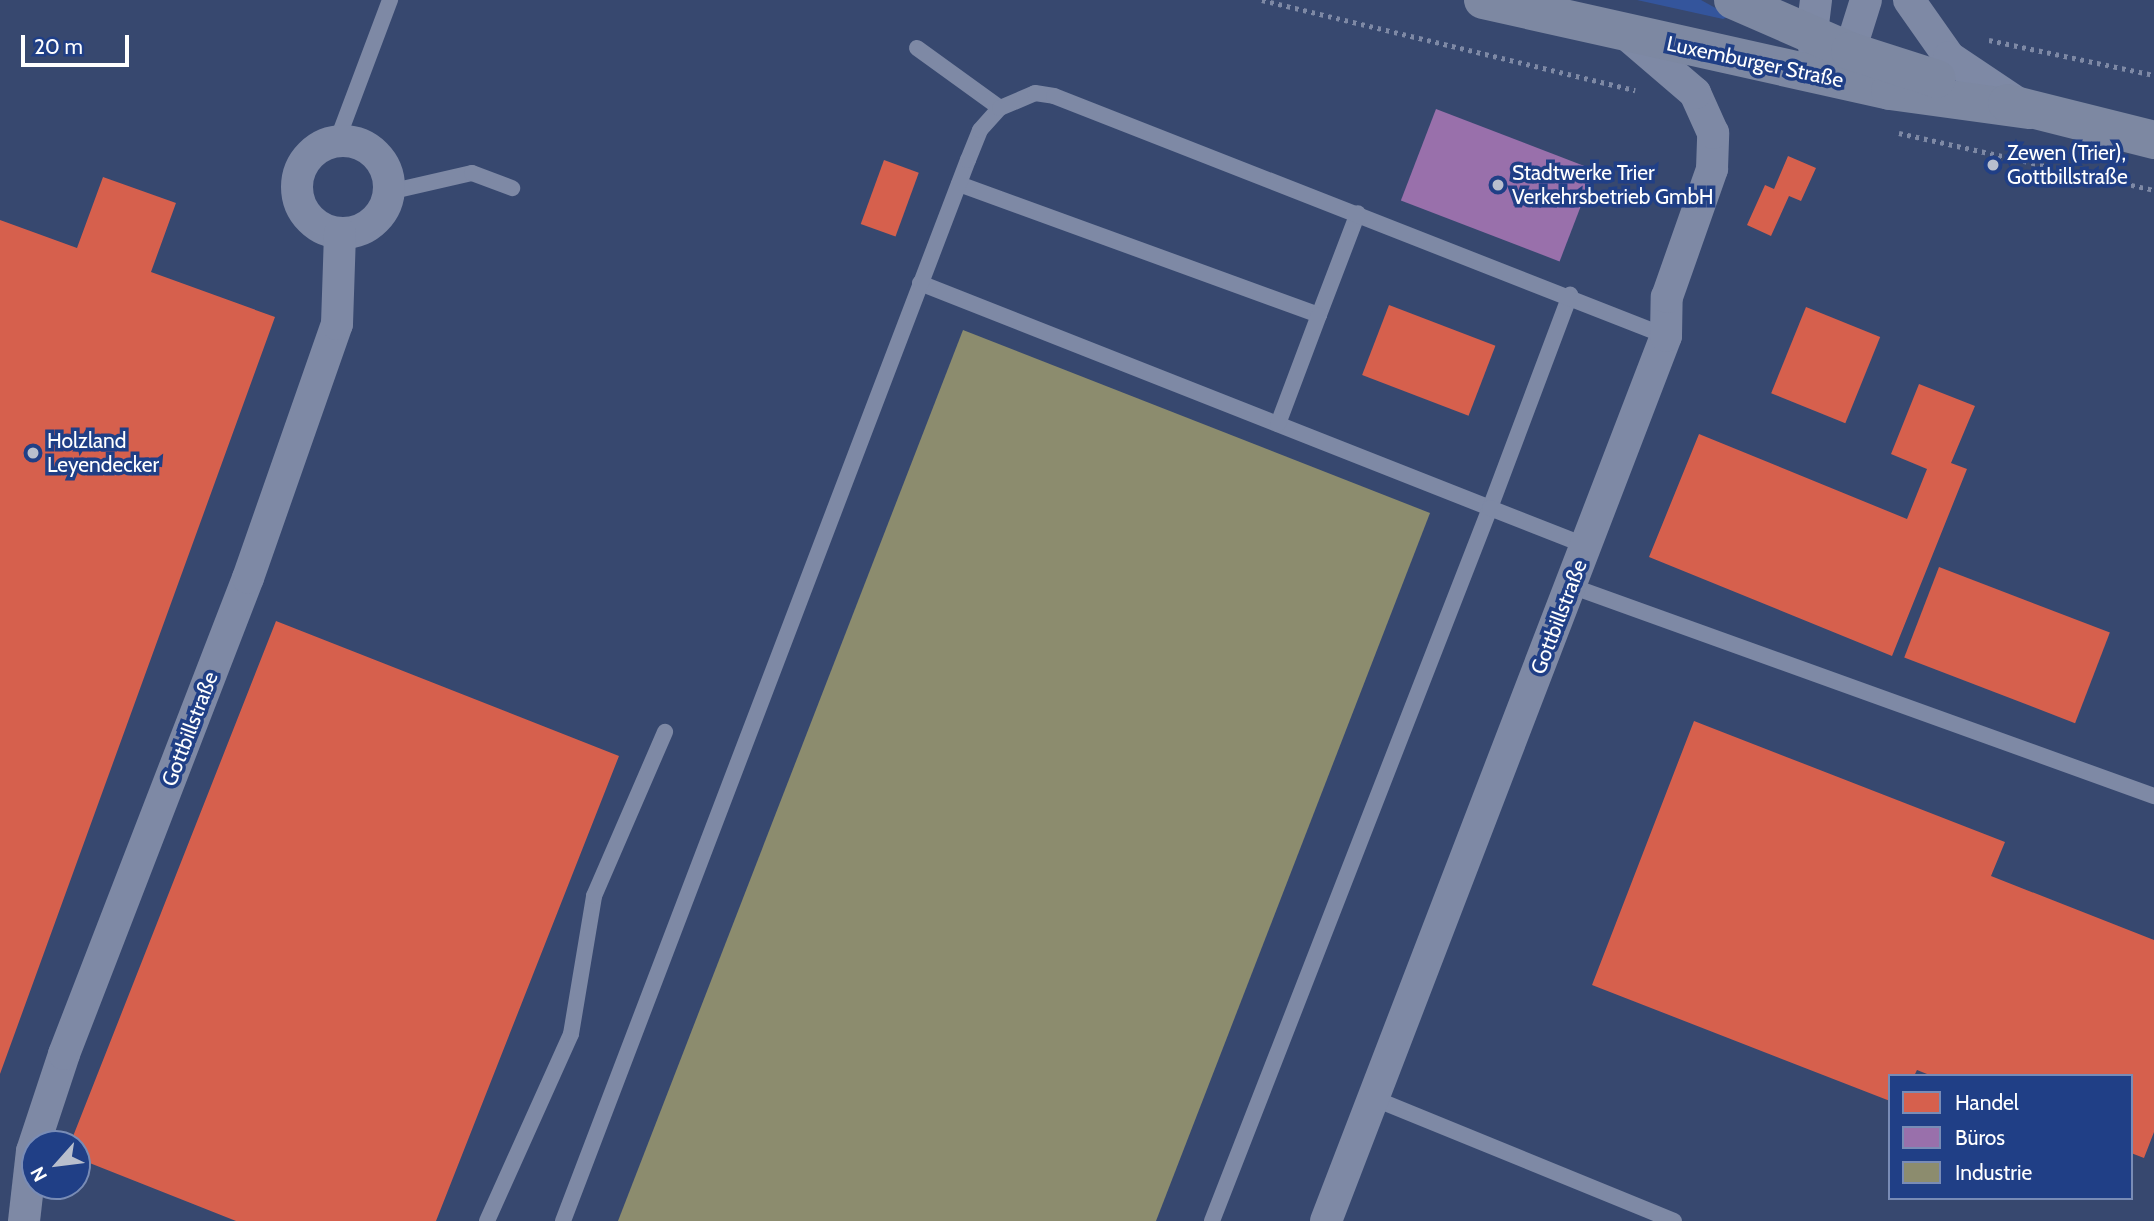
<!DOCTYPE html>
<meta charset="utf-8">
<style>
body{margin:0}
#map{position:relative;width:2154px;height:1221px;overflow:hidden;background:#37486f;font-family:Cabin,sans-serif}
div>[style]{position:absolute}
.green>*{inset:0;background:#34559c}
.shops>*{inset:0;background:#d6604d;transform-origin:0 0}
.offices>*{inset:0;background:#9970ab;transform-origin:0 0}
.industry>*{inset:0;background:#8c8c6e}
.path>*{height:4.5px;margin-top:-2.25px;transform-origin:0;background:repeating-linear-gradient(90deg,#7e89a5 0 3.5px,transparent 0 8.5px)}
.lane>*{height:16px;margin:-8px;padding:0 8px;transform-origin:8px;border-radius:8px;background:#7e89a5}
.street>*{height:32px;margin:-16px;padding:0 16px;transform-origin:16px;border-radius:16px;background:#7e89a5}
.street>.ring{margin:-16px;padding:0;box-sizing:content-box;background:none;border:32px solid #7e89a5;border-radius:50%}
.primary>*{height:38px;margin:-19px;padding:0 19px;transform-origin:19px;border-radius:19px;background:#7d88a2}
.dots>*{width:19px;height:19px;translate:-50% -50%;box-sizing:border-box;border:4px solid #203f86;border-radius:50%}
span{translate:-50% -50%;white-space:nowrap;text-align:center;line-height:1.15;-webkit-text-stroke:7px #203f86;paint-order:stroke}
.street-label{font-size:21px;color:#fff}
.poi-label{font-size:21px;color:#fff}
.left{translate:0 -50%;text-align:left}
.legend{position:absolute;left:1888px;top:1074px;width:245px;height:126px;box-sizing:border-box;background:#203f86;border:2px solid #798cb6;margin:0;padding:9px 12px;list-style:none;font-size:21px;color:#fff}
.legend li{display:flex;align-items:center;gap:14px;height:35px}
.legend b{width:35px;border:2px solid #798cb6}
.north{position:absolute;left:21px;top:1130px;width:70px;height:70px;box-sizing:border-box;background:#203f86;border:2px solid #798cb6;border-radius:50%;rotate:242deg;font-size:19px;font-weight:700;line-height:28px;text-align:center;color:#fff}
.north::after{content:'';display:block;margin:auto;width:24px;height:32px;background:#b9bfcd;clip-path:polygon(50% 0,100% 100%,50% 72%,0 100%)}
.scale{position:absolute;left:21px;top:35px;width:108px;height:32px;box-sizing:border-box;border:4px solid #fff;border-top:0;padding-left:9px;font-size:21px;line-height:24px;white-space:nowrap;color:#fff;-webkit-text-stroke:5px #203f86;paint-order:stroke}
</style>
<div id="map">
<div class="green">
<div style="clip-path:polygon(1637px 0,1701px 0,1730px 16px,1723px 19px)"></div>
</div>
<div class="shops">
<div style="clip-path:polygon(1788px 156px,1816px 168px,1801px 201px,1789px 196px,1771px 236px,1747px 225px,1765px 185px,1774px 189px)"></div>
<div style="left:884px;top:160px;width:37px;height:68px;rotate:20deg"></div>
<div style="clip-path:polygon(103px 177px,176px 203px,151px 272px,275px 317px,0 1074px,0 220px,77px 248px)"></div>
<div style="left:1389px;top:305px;width:114px;height:75px;rotate:21deg"></div>
<div style="left:1806px;top:307px;width:80px;height:93px;rotate:22deg"></div>
<div style="clip-path:polygon(1919px 384px,1975px 406px,1951px 463px,1967px 469px,1892px 656px,1649px 557px,1699px 434px,1907px 519px,1927px 469px,1891px 454px)"></div>
<div style="left:1939px;top:567px;width:183px;height:97px;rotate:21deg"></div>
<div style="clip-path:polygon(276px 621px,619px 756px,436px 1221px,236px 1221px,77px 1158px,77px 1144px,70px 1144px)"></div>
<div style="clip-path:polygon(1694px 721px,2005px 842px,1991px 876px,2154px 940px,2154px 1132px,2144px 1158px,2131px 1153px,2131px 1076px,1932px 1076px,1917px 1070px,1914px 1076px,1890px 1076px,1890px 1101px,1592px 985px)"></div>
</div>
<div class="offices">
<div style="left:1436px;top:109px;width:170px;height:98px;rotate:21deg"></div>
</div>
<div class="industry">
<div style="clip-path:polygon(963px 330px,1430px 513px,1156px 1221px,618px 1221px)"></div>
</div>
<div class="path">
<div style="left:1262px;top:0;width:384px;rotate:13.6deg"></div>
<div style="left:1989px;top:40px;width:169px;rotate:12deg"></div>
<div style="left:1899px;top:133px;width:261px;rotate:12.6deg"></div>
</div>
<div class="lane">
<div style="left:917px;top:48px;width:102px;rotate:35.9deg"></div>
<div style="left:337px;top:141px;width:151px;rotate:-69.4deg"></div>
<div style="left:959px;top:184px;width:383px;rotate:20deg"></div>
<div style="left:1319px;top:315px;width:109px;rotate:-69.1deg"></div>
<div style="left:389px;top:192px;width:85px;rotate:-12.9deg"></div>
<div style="left:472px;top:173px;width:43px;rotate:20.6deg"></div>
<div style="left:920px;top:283px;width:613px;rotate:21.54deg"></div>
<div style="left:1490px;top:508px;width:228px;rotate:-69.4deg"></div>
<div style="left:1278px;top:424px;width:116px;rotate:-69.4deg"></div>
<div style="left:1571px;top:586px;width:620px;rotate:19.81deg"></div>
<div style="left:1373px;top:1098px;width:325px;rotate:22.2deg"></div>
<div style="left:487px;top:1221px;width:205px;rotate:-65.8deg"></div>
<div style="left:571px;top:1034px;width:140px;rotate:-80.5deg"></div>
<div style="left:594px;top:896px;width:179px;rotate:-66.6deg"></div>
<div style="left:563px;top:1221px;width:1136px;rotate:-69.11deg"></div>
<div style="left:968px;top:160px;width:32px;rotate:-68deg"></div>
<div style="left:980px;top:130px;width:30px;rotate:-48deg"></div>
<div style="left:1000px;top:108px;width:38px;rotate:-23deg"></div>
<div style="left:1035px;top:93px;width:19px;rotate:9deg"></div>
<div style="left:1054px;top:96px;width:657px;rotate:21.41deg"></div>
<div style="left:1212px;top:1221px;width:765px;rotate:-68.7deg"></div>
<div style="left:1490px;top:508px;width:104px;rotate:21.4deg"></div>
</div>
<div class="street">
<div style="left:1816px;top:0;width:35px;rotate:97deg"></div>
<div style="left:1812px;top:35px;width:42px;rotate:80.3deg"></div>
<div style="left:1819px;top:76px;width:40px;rotate:-39deg"></div>
<div style="left:1850px;top:51px;width:53px;rotate:-72.6deg"></div>
<div style="left:1909px;top:0;width:70px;rotate:54.9deg"></div>
<div style="left:1949px;top:57px;width:92px;rotate:33.9deg"></div>
<div class="ring" style="left:297px;top:141px;width:60px;height:60px"></div>
<div style="left:24px;top:1221px;width:70px;rotate:-83.5deg"></div>
<div style="left:32px;top:1151px;width:102px;rotate:-71.7deg"></div>
<div style="left:64px;top:1054px;width:510px;rotate:-68.87deg"></div>
<div style="left:248px;top:578px;width:269px;rotate:-70.7deg"></div>
<div style="left:337px;top:324px;width:91px;rotate:-88.1deg"></div>
<div style="left:1326px;top:1221px;width:948px;rotate:-68.98deg"></div>
<div style="left:1666px;top:336px;width:39px;rotate:-89deg"></div>
<div style="left:1667px;top:297px;width:136px;rotate:-70.6deg"></div>
<div style="left:1712px;top:169px;width:36px;rotate:-88deg"></div>
<div style="left:1713px;top:133px;width:44px;rotate:-114.2deg"></div>
<div style="left:1695px;top:93px;width:89px;rotate:-139.5deg"></div>
</div>
<div class="primary">
<div style="left:1483px;top:0;width:417px;rotate:12.6deg"></div>
<div style="left:1890px;top:91px;width:140px;rotate:7.8deg"></div>
<div style="left:1733px;top:0;width:128px;rotate:23.6deg"></div>
<div style="left:1850px;top:51px;width:91px;rotate:17.8deg"></div>
<div style="left:2007px;top:103px;width:152px;rotate:14.1deg"></div>
</div>
<div class="dots">
<div style="left:1993px;top:165px;background:#b9bfcd"></div>
<div style="left:1498px;top:185px;background:#b9bfcd"></div>
<div style="left:33px;top:453px;background:#b9bfcd"></div>
</div>
<div class="street-label">
<span style="left:1755px;top:62px;rotate:12deg">Luxemburger Straße</span>
<span style="left:1559px;top:617px;rotate:-69deg">Gottbillstraße</span>
<span style="left:190px;top:729px;rotate:-69deg">Gottbillstraße</span>
</div>
<div class="poi-label">
<span class="left" style="left:2007px;top:165px">Zewen (Trier),<br>Gottbillstraße</span>
<span class="left" style="left:1512px;top:185px">Stadtwerke Trier<br>Verkehrsbetrieb GmbH</span>
<span class="left" style="left:47px;top:453px">Holzland<br>Leyendecker</span>
</div>
<ul class="legend">
<li><b style="height:19px;background:#d6604d"></b>Handel</li>
<li><b style="height:19px;background:#9970ab"></b>Büros</li>
<li><b style="height:19px;background:#8c8c6e"></b>Industrie</li>
</ul>
<div class="north">N</div>
<div class="scale">20 m</div>
</div>
